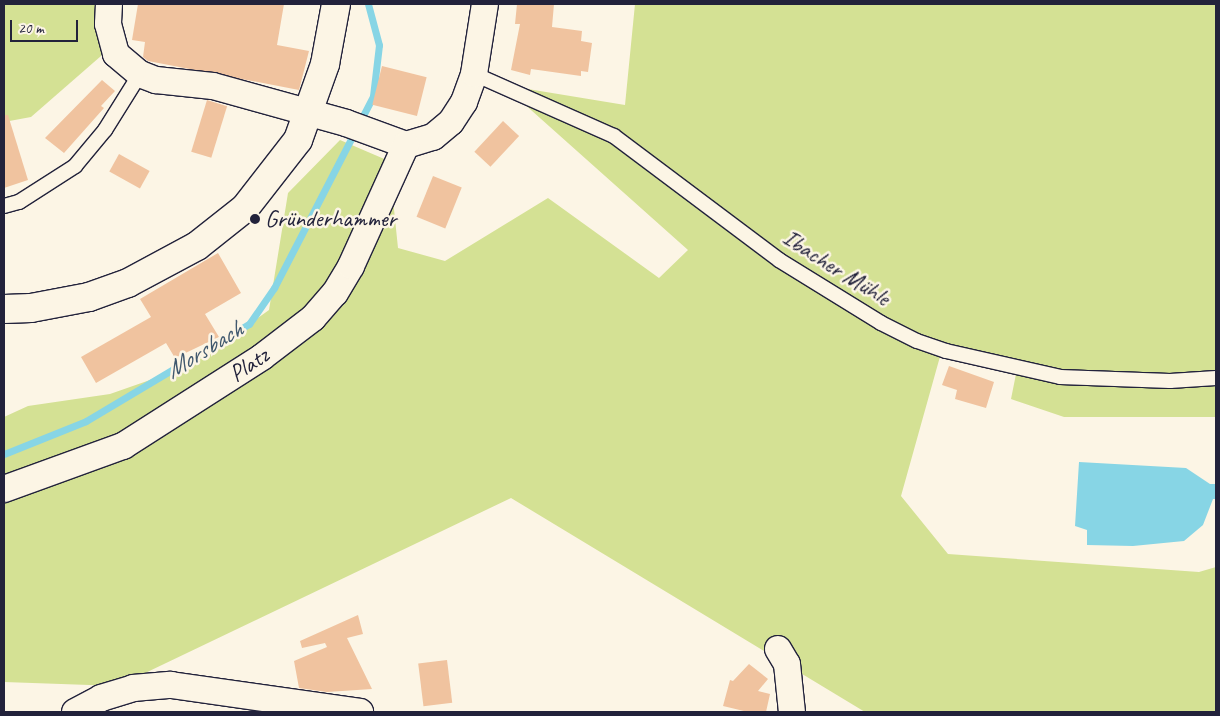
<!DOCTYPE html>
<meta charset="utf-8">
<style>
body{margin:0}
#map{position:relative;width:1220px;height:716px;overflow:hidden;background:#fcf5e5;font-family:Caveat,sans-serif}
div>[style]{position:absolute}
.green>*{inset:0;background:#d4e194}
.water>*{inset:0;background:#87d5e5}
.stream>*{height:7px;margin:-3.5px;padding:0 3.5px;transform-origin:3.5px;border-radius:3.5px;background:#87d5e5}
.building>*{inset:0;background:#f0c39f;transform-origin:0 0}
.roads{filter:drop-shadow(1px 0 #22223b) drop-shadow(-1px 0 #22223b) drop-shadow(0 1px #22223b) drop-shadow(0 -1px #22223b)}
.service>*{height:14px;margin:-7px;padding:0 7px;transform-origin:7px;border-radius:7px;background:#fcf5e5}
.minor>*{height:26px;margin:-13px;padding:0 13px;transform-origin:13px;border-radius:13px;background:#fcf5e5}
.secondary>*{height:28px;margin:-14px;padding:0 14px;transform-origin:14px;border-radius:14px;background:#fcf5e5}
.dots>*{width:14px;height:14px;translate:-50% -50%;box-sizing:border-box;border:2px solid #fcf5e5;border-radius:50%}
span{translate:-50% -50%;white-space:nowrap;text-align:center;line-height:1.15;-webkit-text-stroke:5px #fcf5e5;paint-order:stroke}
.poi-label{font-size:24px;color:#22223b}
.left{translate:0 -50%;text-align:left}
.street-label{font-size:24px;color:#22223b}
.water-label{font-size:25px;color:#40586e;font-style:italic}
.frame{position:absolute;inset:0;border:5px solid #22223b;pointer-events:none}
.scale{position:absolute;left:10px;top:20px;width:68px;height:22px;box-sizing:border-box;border:2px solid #22223b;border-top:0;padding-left:6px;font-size:15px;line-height:18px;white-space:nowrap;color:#22223b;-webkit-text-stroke:4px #fcf5e5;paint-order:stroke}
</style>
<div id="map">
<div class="green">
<div style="clip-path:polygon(4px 4px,122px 4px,101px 56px,31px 117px,4px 122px)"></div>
<div style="clip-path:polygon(635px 4px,1216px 4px,1216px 417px,1064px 417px,1011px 399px,1016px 374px,941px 353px,901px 496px,948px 554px,1199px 572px,1216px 567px,1216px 712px,865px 712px,511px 498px,118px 686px,4px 682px,4px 417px,28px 406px,110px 394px,190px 366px,269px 310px,288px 193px,340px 140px,389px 161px,398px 248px,445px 261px,548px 198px,659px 278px,688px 250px,503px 85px,625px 105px)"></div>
</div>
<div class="water">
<div style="clip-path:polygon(1079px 462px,1186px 468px,1210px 484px,1216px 484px,1216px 499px,1213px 499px,1203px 525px,1184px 541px,1133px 546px,1087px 545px,1087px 530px,1075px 526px)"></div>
</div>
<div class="stream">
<div style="left:4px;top:454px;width:88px;rotate:-21.9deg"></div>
<div style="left:86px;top:421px;width:190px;rotate:-30.8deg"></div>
<div style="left:249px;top:324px;width:44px;rotate:-55.2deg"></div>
<div style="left:274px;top:288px;width:216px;rotate:-62.7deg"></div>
<div style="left:373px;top:96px;width:51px;rotate:-83.3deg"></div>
<div style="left:379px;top:45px;width:42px;rotate:-105deg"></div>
</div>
<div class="building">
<div style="clip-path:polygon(138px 4px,284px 4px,277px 45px,309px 51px,299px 90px,148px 61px,143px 57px,145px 42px,132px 40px)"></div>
<div style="clip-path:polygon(517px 4px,554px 4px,552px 27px,582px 31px,581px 41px,592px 43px,588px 72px,581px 71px,581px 76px,531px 69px,530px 75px,511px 70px,520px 24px,515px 24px)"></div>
<div style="left:382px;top:66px;width:46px;height:40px;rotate:14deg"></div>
<div style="clip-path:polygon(102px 80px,115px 91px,101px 106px,104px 108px,64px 153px,45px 138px)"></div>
<div style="left:207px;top:100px;width:21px;height:54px;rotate:17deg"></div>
<div style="clip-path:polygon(4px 115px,8px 115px,28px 180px,4px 188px)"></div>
<div style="left:503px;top:121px;width:22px;height:42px;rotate:43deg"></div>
<div style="left:119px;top:154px;width:35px;height:20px;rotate:29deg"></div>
<div style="left:433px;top:176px;width:31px;height:44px;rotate:22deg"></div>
<div style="clip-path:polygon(218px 253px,241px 293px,205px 314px,219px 337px,175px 358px,166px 343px,96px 383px,81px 357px,151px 317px,140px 299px)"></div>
<div style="clip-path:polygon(949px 366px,994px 382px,986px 408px,955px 399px,957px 390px,942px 385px)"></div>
<div style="clip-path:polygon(358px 615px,363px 634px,347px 638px,372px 689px,327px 692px,299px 688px,294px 661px,327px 647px,325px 643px,302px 648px,300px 641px)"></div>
<div style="left:447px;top:660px;width:43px;height:29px;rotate:83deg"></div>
<div style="clip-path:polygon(749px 664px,768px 679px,758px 691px,770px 694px,766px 712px,748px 712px,723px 706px,730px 680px,733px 681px)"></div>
</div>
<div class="roads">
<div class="service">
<div style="left:474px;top:74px;width:153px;rotate:23.9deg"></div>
<div style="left:614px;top:136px;width:206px;rotate:36.9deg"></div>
<div style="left:779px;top:260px;width:120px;rotate:31.7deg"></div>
<div style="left:881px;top:323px;width:40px;rotate:26.6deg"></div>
<div style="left:917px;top:341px;width:31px;rotate:19deg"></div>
<div style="left:946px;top:351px;width:117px;rotate:12.8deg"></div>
<div style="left:1060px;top:377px;width:110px;rotate:2.1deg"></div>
<div style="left:1170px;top:381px;width:46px;rotate:-3.7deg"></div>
<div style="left:4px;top:206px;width:16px;rotate:-15deg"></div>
<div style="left:19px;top:202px;width:67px;rotate:-32.7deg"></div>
<div style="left:75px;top:166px;width:47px;rotate:-50.2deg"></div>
<div style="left:105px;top:130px;width:66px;rotate:-58deg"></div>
</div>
<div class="minor">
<div style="left:109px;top:4px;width:20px;rotate:93deg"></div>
<div style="left:108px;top:24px;width:31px;rotate:75deg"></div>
<div style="left:116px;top:54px;width:31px;rotate:40deg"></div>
<div style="left:140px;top:74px;width:17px;rotate:21deg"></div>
<div style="left:156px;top:80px;width:57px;rotate:6deg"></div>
<div style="left:213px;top:86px;width:138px;rotate:15.5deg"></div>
<div style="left:346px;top:123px;width:64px;rotate:20.1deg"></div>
<div style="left:406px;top:145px;width:28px;rotate:-17deg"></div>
<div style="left:433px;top:137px;width:23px;rotate:-40deg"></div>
<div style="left:451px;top:122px;width:24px;rotate:-57deg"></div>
<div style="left:464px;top:102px;width:30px;rotate:-70deg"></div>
<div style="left:474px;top:74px;width:71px;rotate:-81.1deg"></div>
<div style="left:4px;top:489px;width:127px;rotate:-19.9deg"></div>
<div style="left:123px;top:446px;width:165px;rotate:-32.6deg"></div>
<div style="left:262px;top:357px;width:64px;rotate:-37.4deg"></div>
<div style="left:313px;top:318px;width:33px;rotate:-49deg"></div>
<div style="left:335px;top:293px;width:31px;rotate:-59deg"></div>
<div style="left:351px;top:266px;width:133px;rotate:-65.6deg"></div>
<div style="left:778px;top:649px;width:17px;rotate:59deg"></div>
<div style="left:787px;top:664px;width:48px;rotate:84.1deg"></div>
<div style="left:75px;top:712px;width:30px;rotate:-28deg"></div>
<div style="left:101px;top:698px;width:34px;rotate:-17deg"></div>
<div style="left:133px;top:688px;width:38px;rotate:-5deg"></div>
<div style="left:171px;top:685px;width:191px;rotate:8.1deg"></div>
</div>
<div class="secondary">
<div style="left:4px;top:309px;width:27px;rotate:-2deg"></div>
<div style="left:31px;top:308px;width:59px;rotate:-10.7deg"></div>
<div style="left:89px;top:297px;width:41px;rotate:-19.7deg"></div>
<div style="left:128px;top:283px;width:78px;rotate:-28.2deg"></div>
<div style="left:197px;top:246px;width:61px;rotate:-38.4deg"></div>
<div style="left:245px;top:208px;width:86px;rotate:-52.1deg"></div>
<div style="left:298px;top:140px;width:81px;rotate:-70.4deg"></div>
<div style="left:325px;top:64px;width:61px;rotate:-79.6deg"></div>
</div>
</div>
<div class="dots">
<div style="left:255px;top:219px;background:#22223b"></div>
</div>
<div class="poi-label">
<span class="left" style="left:265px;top:219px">Gründerhammer</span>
</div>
<div class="street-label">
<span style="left:836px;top:268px;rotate:32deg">Ibacher Mühle</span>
<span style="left:249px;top:365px;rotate:-34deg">Platz</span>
</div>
<div class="water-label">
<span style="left:204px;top:350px;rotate:-32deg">Morsbach</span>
</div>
<div class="frame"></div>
<div class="scale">20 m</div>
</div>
